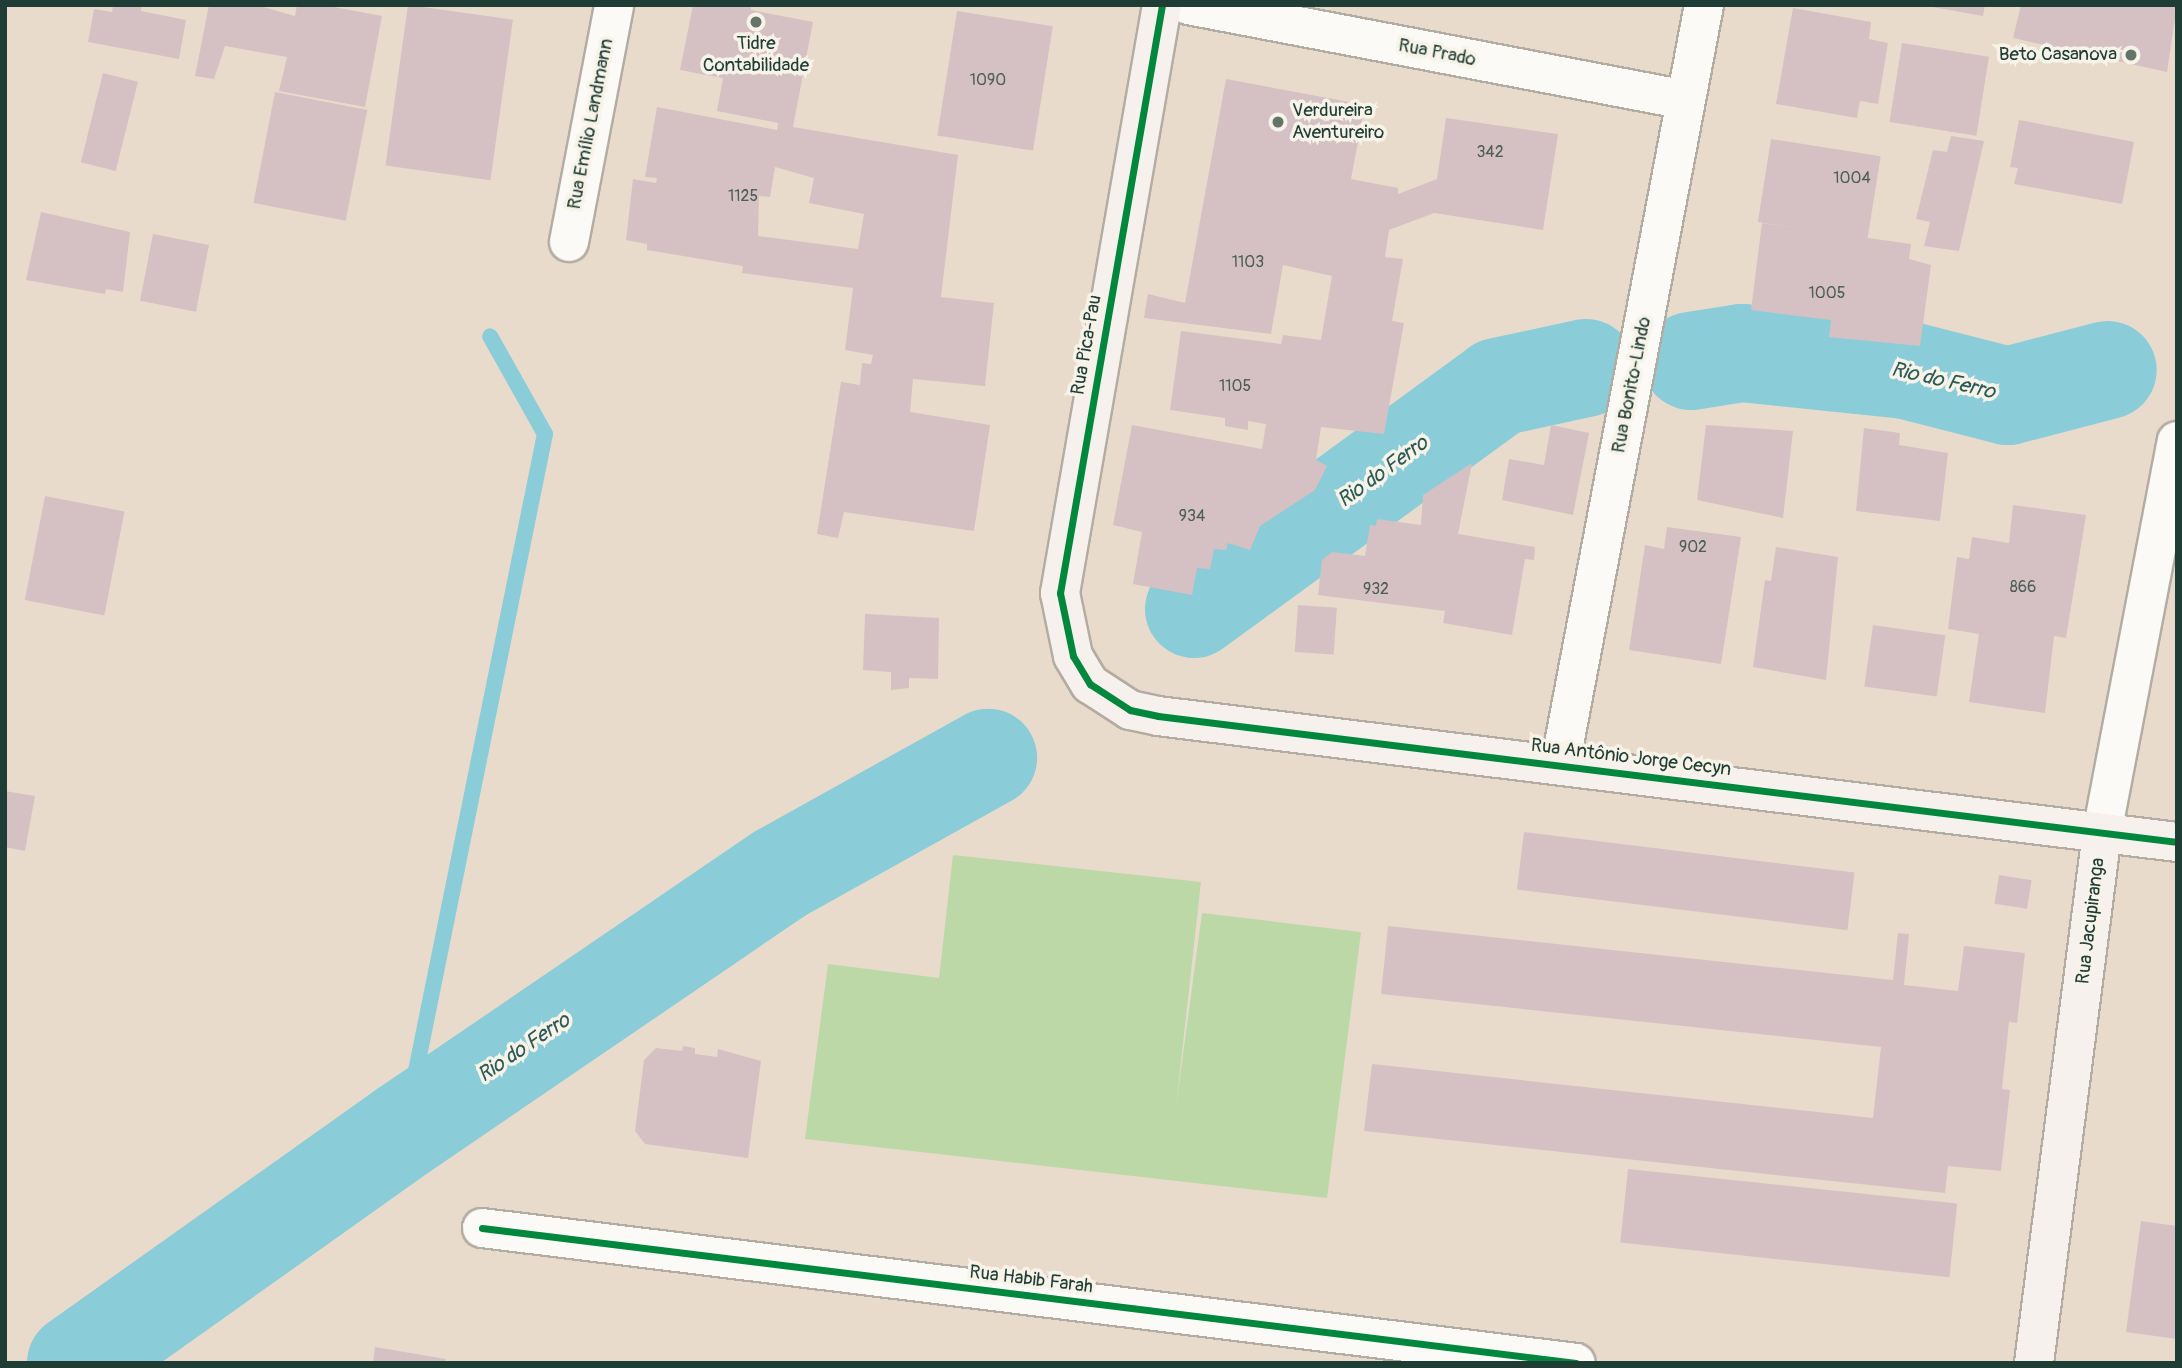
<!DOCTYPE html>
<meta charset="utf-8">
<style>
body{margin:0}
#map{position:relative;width:2182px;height:1368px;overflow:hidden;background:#e8dbcc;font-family:Pangolin,sans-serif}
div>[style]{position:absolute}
.green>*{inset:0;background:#bdd8a7}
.stream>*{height:16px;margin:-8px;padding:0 8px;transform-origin:8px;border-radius:8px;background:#8acdd9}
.river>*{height:98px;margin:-49px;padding:0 49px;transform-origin:49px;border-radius:49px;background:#8acdd9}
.building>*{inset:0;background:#d5c1c3;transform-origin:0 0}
.roads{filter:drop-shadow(2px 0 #b2aca2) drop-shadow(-2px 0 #b2aca2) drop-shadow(0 2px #b2aca2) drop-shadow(0 -2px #b2aca2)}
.street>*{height:38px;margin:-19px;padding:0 19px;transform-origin:19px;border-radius:19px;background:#fcfaf7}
.secondary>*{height:38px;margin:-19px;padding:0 19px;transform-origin:19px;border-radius:19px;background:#f6f1ec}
.cycleway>*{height:7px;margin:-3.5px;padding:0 3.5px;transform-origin:3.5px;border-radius:3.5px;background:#00873e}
.dots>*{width:19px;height:19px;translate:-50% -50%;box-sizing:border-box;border:4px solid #f7f3e8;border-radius:50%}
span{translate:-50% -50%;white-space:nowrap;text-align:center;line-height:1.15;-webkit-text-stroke:7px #f7f3e8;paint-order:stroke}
.number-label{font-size:16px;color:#4c5e58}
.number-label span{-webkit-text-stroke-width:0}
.poi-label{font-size:19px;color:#1f3d34}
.right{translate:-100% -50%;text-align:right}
.left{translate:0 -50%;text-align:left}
.street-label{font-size:19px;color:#1f3d34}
.water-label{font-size:21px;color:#2c5956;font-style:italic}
.frame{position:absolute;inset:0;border:7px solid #1f3d34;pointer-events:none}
</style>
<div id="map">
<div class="green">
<div style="clip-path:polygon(953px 855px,1201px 882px,1176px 1107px,1202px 913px,1361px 932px,1327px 1198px,805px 1139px,828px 964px,939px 978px)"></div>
</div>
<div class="stream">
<div style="left:404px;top:1130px;width:710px;rotate:-78.55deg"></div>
<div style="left:545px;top:434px;width:112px;rotate:-119.3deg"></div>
</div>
<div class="river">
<div style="left:1691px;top:361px;width:52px;rotate:-8.9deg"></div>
<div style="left:1742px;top:353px;width:165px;rotate:5.9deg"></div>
<div style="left:1906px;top:370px;width:105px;rotate:14.3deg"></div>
<div style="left:2008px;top:396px;width:103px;rotate:-14.6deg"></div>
<div style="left:1194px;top:609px;width:376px;rotate:-36.1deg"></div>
<div style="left:1498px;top:387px;width:90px;rotate:-12.2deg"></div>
<div style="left:76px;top:1363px;width:402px;rotate:-35.4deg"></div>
<div style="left:404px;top:1130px;width:456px;rotate:-34.3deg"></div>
<div style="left:781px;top:873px;width:237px;rotate:-29.1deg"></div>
</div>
<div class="building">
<div style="clip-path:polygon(113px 5px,142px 5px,141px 11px,186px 20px,179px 59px,88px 42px,94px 9px,112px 12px)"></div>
<div style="clip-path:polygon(209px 5px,256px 5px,295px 16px,297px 5px,323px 5px,382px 16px,365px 107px,279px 91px,287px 57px,225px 46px,214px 79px,195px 76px)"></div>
<div style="left:408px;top:5px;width:106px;height:162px;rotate:8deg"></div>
<div style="clip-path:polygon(evenodd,693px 5px,751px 5px,751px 10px,813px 22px,793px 127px,958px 155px,941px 297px,994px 303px,985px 386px,913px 379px,910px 412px,990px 425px,974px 531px,844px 512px,838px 538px,817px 534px,841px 382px,860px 385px,862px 363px,871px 364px,873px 355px,845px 350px,853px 288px,742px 273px,743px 266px,647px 250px,647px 244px,626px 240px,633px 179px,656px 183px,657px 178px,645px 177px,657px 107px,777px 130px,778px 123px,717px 111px,723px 78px,680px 70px,693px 5px,775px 167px,814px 178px,809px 203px,864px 214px,858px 249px,758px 236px,759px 196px,770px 197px,775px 167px)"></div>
<div style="clip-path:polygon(1921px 5px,1985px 5px,1983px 16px)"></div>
<div style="clip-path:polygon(2021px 5px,2177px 5px,2167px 72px,2013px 38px)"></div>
<div style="clip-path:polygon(1793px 8px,1871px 22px,1869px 39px,1888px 43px,1878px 104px,1860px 101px,1857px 118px,1776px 104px)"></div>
<div style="left:957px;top:11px;width:97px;height:126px;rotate:9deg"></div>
<div style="left:1902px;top:43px;width:88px;height:80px;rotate:9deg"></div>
<div style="left:103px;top:73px;width:36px;height:92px;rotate:14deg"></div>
<div style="clip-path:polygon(1226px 79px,1365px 105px,1351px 179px,1398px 188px,1398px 194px,1437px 179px,1446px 118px,1558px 134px,1543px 230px,1434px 213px,1389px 230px,1385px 257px,1403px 259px,1392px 321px,1404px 323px,1384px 434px,1321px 427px,1316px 460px,1327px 466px,1315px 490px,1260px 526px,1250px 550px,1228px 543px,1226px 550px,1214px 549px,1210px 569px,1197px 568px,1192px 595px,1133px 584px,1142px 532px,1113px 525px,1132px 425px,1262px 449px,1266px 424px,1248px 421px,1248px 430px,1225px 426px,1225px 418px,1170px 410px,1181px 331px,1281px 344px,1283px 335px,1321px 340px,1332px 276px,1283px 265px,1271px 334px,1144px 318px,1148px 294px,1185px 303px)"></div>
<div style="left:275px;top:92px;width:94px;height:113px;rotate:11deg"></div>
<div style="clip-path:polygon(2019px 120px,2134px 142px,2122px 204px,2014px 184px,2018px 168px,2010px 167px)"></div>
<div style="clip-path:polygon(1951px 136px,1984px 141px,1959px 251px,1924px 246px,1930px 222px,1916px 219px,1933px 150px,1947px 152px)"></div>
<div style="left:1771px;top:139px;width:111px;height:84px;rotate:9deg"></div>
<div style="clip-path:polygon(41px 212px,130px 232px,123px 292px,106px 289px,105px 294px,26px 280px)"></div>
<div style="clip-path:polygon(1762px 223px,1911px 244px,1909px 259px,1931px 265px,1920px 346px,1829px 337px,1831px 320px,1751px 310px)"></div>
<div style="left:153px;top:234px;width:57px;height:68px;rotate:11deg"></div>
<div style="clip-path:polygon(1551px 425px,1589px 433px,1573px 515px,1502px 500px,1509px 459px,1544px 465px)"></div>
<div style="clip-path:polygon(1706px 425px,1793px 431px,1783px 518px,1697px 500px)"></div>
<div style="clip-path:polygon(1864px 428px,1900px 433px,1899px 445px,1948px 453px,1940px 521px,1856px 511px)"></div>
<div style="clip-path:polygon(1472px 463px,1458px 534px,1535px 547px,1534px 560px,1525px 559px,1512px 635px,1443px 623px,1445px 611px,1318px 595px,1322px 560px,1332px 552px,1365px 556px,1370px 525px,1376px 526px,1377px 519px,1421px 525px,1423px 495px)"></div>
<div style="left:45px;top:496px;width:81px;height:106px;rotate:11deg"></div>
<div style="clip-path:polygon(2013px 505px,2086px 515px,2066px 638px,2054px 636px,2045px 713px,1969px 702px,1979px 634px,1948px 629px,1957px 557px,1969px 559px,1972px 537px,2009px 543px)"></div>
<div style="clip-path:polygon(1667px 527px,1741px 537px,1721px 664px,1629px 650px,1645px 545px,1664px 549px)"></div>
<div style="clip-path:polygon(1776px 547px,1838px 557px,1826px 680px,1753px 667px,1765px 580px,1771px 581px)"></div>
<div style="left:1298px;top:605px;width:39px;height:47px;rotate:4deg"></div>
<div style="clip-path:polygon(865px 614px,939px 618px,938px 679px,909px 678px,909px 688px,891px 690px,891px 672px,863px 670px)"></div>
<div style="left:1873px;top:625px;width:73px;height:62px;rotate:8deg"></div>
<div style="clip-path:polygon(5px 791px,35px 796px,25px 851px,5px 847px)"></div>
<div style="left:1524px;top:832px;width:333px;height:58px;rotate:7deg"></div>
<div style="left:1999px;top:875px;width:33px;height:29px;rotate:9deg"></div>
<div style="clip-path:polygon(1388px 926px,1893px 980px,1898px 933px,1909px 934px,1904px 985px,1958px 991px,1964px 946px,2025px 953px,2017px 1023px,2009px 1022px,2002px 1089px,2010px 1090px,2001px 1171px,1948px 1166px,1945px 1193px,1364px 1131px,1372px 1064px,1873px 1118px,1881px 1047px,1381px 994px)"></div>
<div style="clip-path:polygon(683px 1046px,695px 1048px,695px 1054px,717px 1057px,718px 1049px,761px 1061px,748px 1158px,645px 1144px,635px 1131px,644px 1060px,656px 1048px,682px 1051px)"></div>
<div style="left:1628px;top:1169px;width:331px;height:74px;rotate:6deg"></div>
<div style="clip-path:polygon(2141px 1221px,2177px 1226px,2177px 1339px,2126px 1332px)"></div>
<div style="clip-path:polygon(375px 1347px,446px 1359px,445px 1363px,373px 1363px)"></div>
</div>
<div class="roads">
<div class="street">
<div style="left:1188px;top:5px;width:507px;rotate:10.8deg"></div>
<div style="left:569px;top:242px;width:241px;rotate:-79.2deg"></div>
<div style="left:1560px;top:765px;width:774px;rotate:-79.27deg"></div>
<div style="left:2102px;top:833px;width:399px;rotate:-79.2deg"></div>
<div style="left:482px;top:1228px;width:1102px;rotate:7.03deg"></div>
</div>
<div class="secondary">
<div style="left:1162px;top:5px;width:597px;rotate:99.84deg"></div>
<div style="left:1060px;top:593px;width:64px;rotate:78.3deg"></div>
<div style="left:1073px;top:656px;width:33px;rotate:59deg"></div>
<div style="left:1090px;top:684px;width:48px;rotate:33deg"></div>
<div style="left:1130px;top:710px;width:29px;rotate:12deg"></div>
<div style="left:1158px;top:716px;width:1027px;rotate:7.05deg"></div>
<div style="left:2034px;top:1363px;width:534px;rotate:-82.69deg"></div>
</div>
</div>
<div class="cycleway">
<div style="left:1162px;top:5px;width:597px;rotate:99.84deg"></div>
<div style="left:1060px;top:593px;width:64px;rotate:78.3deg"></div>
<div style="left:1073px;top:656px;width:33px;rotate:59deg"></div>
<div style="left:1090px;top:684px;width:48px;rotate:33deg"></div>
<div style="left:1130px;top:710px;width:29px;rotate:12deg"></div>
<div style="left:1158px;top:716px;width:1027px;rotate:7.05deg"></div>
<div style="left:482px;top:1228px;width:1102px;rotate:7.03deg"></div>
</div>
<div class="dots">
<div style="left:756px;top:22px;background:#657469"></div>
<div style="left:2131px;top:55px;background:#657469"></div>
<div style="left:1278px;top:122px;background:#657469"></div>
</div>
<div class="number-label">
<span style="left:988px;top:80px">1090</span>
<span style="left:1490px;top:152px">342</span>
<span style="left:1852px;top:178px">1004</span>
<span style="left:743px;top:196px">1125</span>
<span style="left:1248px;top:262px">1103</span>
<span style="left:1827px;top:293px">1005</span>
<span style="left:1235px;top:386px">1105</span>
<span style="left:1192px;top:516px">934</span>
<span style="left:1693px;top:547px">902</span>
<span style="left:2023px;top:587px">866</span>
<span style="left:1376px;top:589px">932</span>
</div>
<div class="poi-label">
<span style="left:756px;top:55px">Tidre<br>Contabilidade</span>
<span class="right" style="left:2117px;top:55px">Beto Casanova</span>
<span class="left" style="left:1292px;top:122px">Verdureira<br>Aventureiro</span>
</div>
<div class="street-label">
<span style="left:1437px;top:53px;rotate:11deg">Rua Prado</span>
<span style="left:591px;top:124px;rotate:-79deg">Rua Emílio Landmann</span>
<span style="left:1087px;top:345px;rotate:-80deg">Rua Pica-Pau</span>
<span style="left:1632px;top:385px;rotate:-79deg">Rua Bonito-Lindo</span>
<span style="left:1631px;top:758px;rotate:7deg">Rua Antônio Jorge Cecyn</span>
<span style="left:2091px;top:921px;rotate:-83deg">Rua Jacupiranga</span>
<span style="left:1031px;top:1280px;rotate:7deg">Rua Habib Farah</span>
</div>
<div class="water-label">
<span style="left:1943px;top:381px;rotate:13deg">Rio do Ferro</span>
<span style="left:1383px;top:472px;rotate:-36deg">Rio do Ferro</span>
<span style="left:524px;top:1048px;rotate:-34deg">Rio do Ferro</span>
</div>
<div class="frame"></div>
</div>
